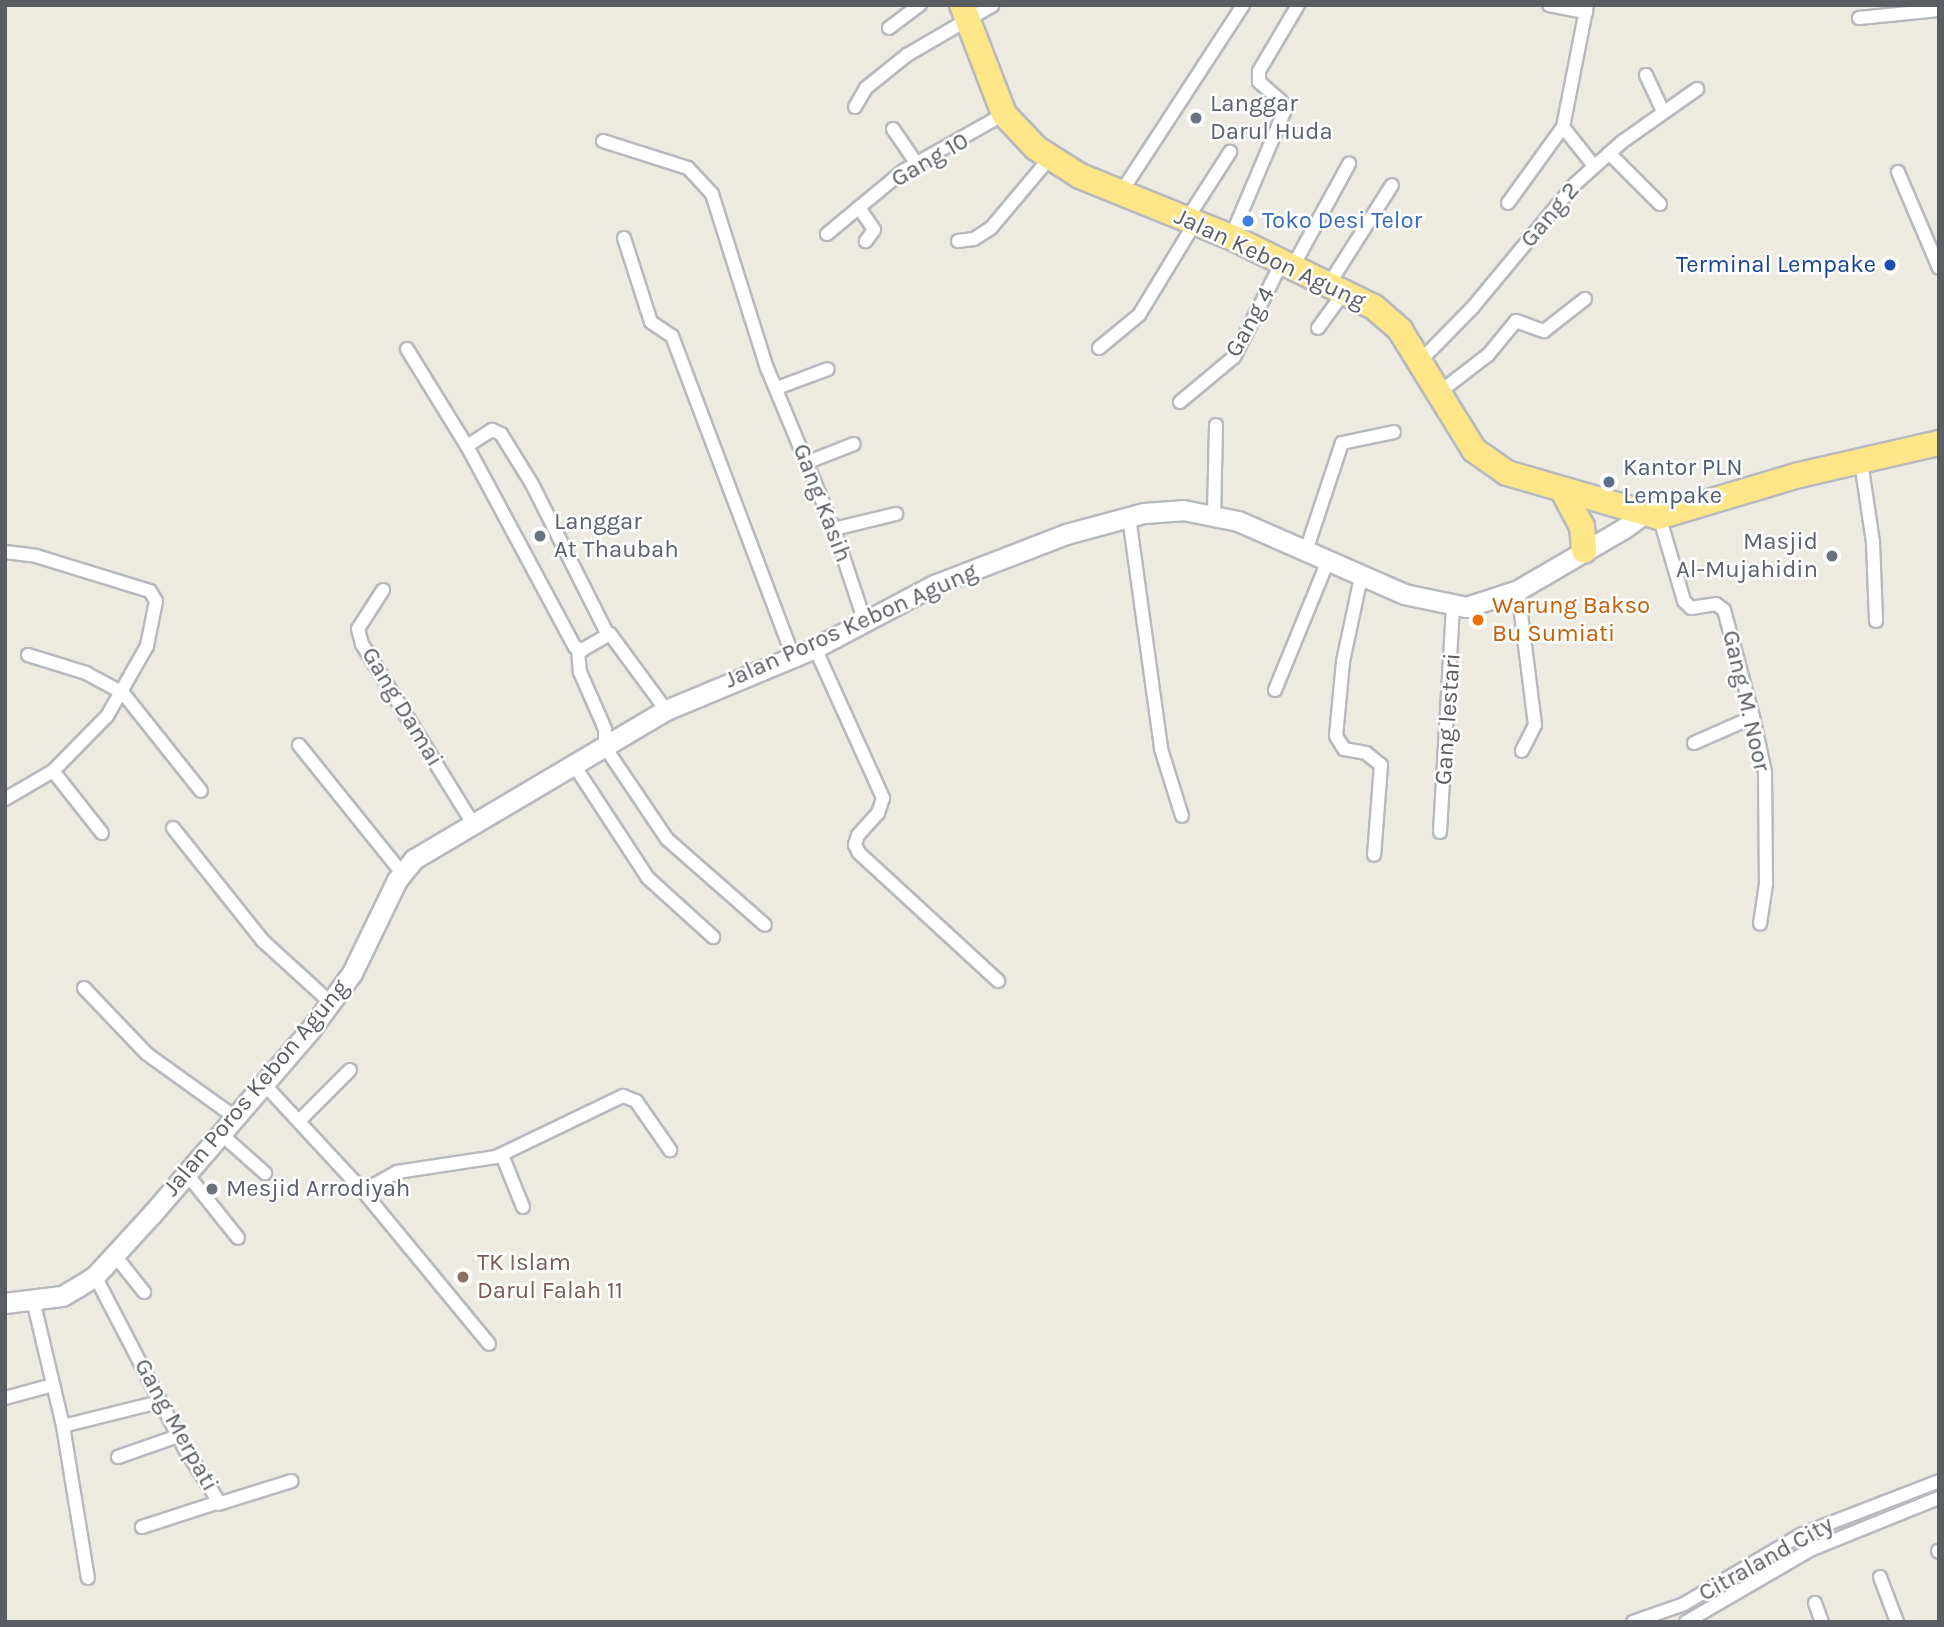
<!DOCTYPE html>
<style>
body{margin:0}
#map{position:relative;width:1944px;height:1627px;overflow:hidden;background:#edebe1;font-family:Karla,sans-serif}
div>[style]{position:absolute}
.roads{filter:drop-shadow(2px 0 #b7b9be) drop-shadow(-2px 0 #b7b9be) drop-shadow(0 2px #b7b9be) drop-shadow(0 -2px #b7b9be)}
.street>*{height:12px;margin:-6px;padding:0 6px;transform-origin:6px;border-radius:6px;background:#fff}
.secondary>*{height:19px;margin:-9.5px;padding:0 9.5px;transform-origin:9.5px;border-radius:9.5px;background:#fff}
.highway>*{height:24px;margin:-12px;padding:0 12px;transform-origin:12px;border-radius:12px;background:#fde688}
.dots>*{width:19px;height:19px;translate:-50% -50%;box-sizing:border-box;border:4px solid #fff;border-radius:50%}
span{translate:-50% -50%;white-space:nowrap;text-align:center;line-height:1.15;-webkit-text-stroke:5px #fff;paint-order:stroke}
.worship-label{font-size:24px;color:#5b616d}
.left{translate:0 -50%;text-align:left}
.right{translate:-100% -50%;text-align:right}
.street-label{font-size:24px;color:#5a5d62}
.shop-label{font-size:24px;color:#366cbe}
.transit-label{font-size:24px;color:#164399}
.service-label{font-size:24px;color:#4e5e75}
.food-label{font-size:24px;color:#c56008}
.education-label{font-size:24px;color:#785e54}
.frame{position:absolute;inset:0;border:7px solid #5a5d62;pointer-events:none}
</style>
<div id="map">
<div class="roads">
<div class="street">
<div style="left:1549px;top:5px;width:38px;rotate:11deg"></div>
<div style="left:1859px;top:18px;width:80px;rotate:-5.7deg"></div>
<div style="left:889px;top:28px;width:39px;rotate:-37deg"></div>
<div style="left:1646px;top:75px;width:40px;rotate:65deg"></div>
<div style="left:855px;top:107px;width:22px;rotate:-60deg"></div>
<div style="left:866px;top:88px;width:53px;rotate:-38.8deg"></div>
<div style="left:907px;top:55px;width:99px;rotate:-30.2deg"></div>
<div style="left:1563px;top:127px;width:50px;rotate:51.5deg"></div>
<div style="left:893px;top:129px;width:42px;rotate:55.6deg"></div>
<div style="left:603px;top:141px;width:89px;rotate:17.6deg"></div>
<div style="left:688px;top:168px;width:35px;rotate:47deg"></div>
<div style="left:712px;top:194px;width:182px;rotate:72.5deg"></div>
<div style="left:767px;top:368px;width:174px;rotate:67.4deg"></div>
<div style="left:834px;top:529px;width:95px;rotate:71.6deg"></div>
<div style="left:1609px;top:153px;width:72px;rotate:45deg"></div>
<div style="left:1898px;top:172px;width:104px;rotate:66.9deg"></div>
<div style="left:1120px;top:194px;width:225px;rotate:-56.9deg"></div>
<div style="left:1508px;top:203px;width:94px;rotate:-54.1deg"></div>
<div style="left:1563px;top:127px;width:124px;rotate:-78.9deg"></div>
<div style="left:860px;top:209px;width:25px;rotate:56deg"></div>
<div style="left:874px;top:230px;width:14px;rotate:126deg"></div>
<div style="left:1187px;top:219px;width:80px;rotate:-57.3deg"></div>
<div style="left:827px;top:234px;width:99px;rotate:-39.7deg"></div>
<div style="left:903px;top:171px;width:116px;rotate:-29.4deg"></div>
<div style="left:1231px;top:237px;width:136px;rotate:-67deg"></div>
<div style="left:1284px;top:112px;width:11px;rotate:-105deg"></div>
<div style="left:1281px;top:101px;width:29px;rotate:-139deg"></div>
<div style="left:1259px;top:82px;width:11px;rotate:-90deg"></div>
<div style="left:1259px;top:71px;width:77px;rotate:-59.4deg"></div>
<div style="left:624px;top:238px;width:88px;rotate:72.2deg"></div>
<div style="left:651px;top:322px;width:25px;rotate:34deg"></div>
<div style="left:672px;top:336px;width:343px;rotate:69.3deg"></div>
<div style="left:958px;top:241px;width:16px;rotate:-7deg"></div>
<div style="left:974px;top:239px;width:20px;rotate:-33deg"></div>
<div style="left:991px;top:228px;width:90px;rotate:-50deg"></div>
<div style="left:1292px;top:268px;width:119px;rotate:-61.3deg"></div>
<div style="left:1329px;top:284px;width:117px;rotate:-57.5deg"></div>
<div style="left:1318px;top:328px;width:46px;rotate:-53.9deg"></div>
<div style="left:1099px;top:348px;width:52px;rotate:-39.5deg"></div>
<div style="left:1139px;top:315px;width:108px;rotate:-58.7deg"></div>
<div style="left:407px;top:349px;width:114px;rotate:58.3deg"></div>
<div style="left:467px;top:446px;width:228px;rotate:61.8deg"></div>
<div style="left:575px;top:647px;width:8px;rotate:23deg"></div>
<div style="left:582px;top:650px;width:32px;rotate:-30deg"></div>
<div style="left:610px;top:634px;width:94px;rotate:53.6deg"></div>
<div style="left:1421px;top:360px;width:74px;rotate:-45.5deg"></div>
<div style="left:1473px;top:307px;width:160px;rotate:-50.3deg"></div>
<div style="left:1575px;top:184px;width:63px;rotate:-41.8deg"></div>
<div style="left:1622px;top:142px;width:92px;rotate:-35.2deg"></div>
<div style="left:777px;top:388px;width:54px;rotate:-20.4deg"></div>
<div style="left:1441px;top:391px;width:59px;rotate:-37.5deg"></div>
<div style="left:1488px;top:355px;width:44px;rotate:-50.5deg"></div>
<div style="left:1516px;top:321px;width:30px;rotate:20deg"></div>
<div style="left:1544px;top:331px;width:52px;rotate:-38deg"></div>
<div style="left:1180px;top:402px;width:70px;rotate:-39.8deg"></div>
<div style="left:1234px;top:357px;width:104px;rotate:-63.2deg"></div>
<div style="left:467px;top:446px;width:30px;rotate:-33deg"></div>
<div style="left:492px;top:430px;width:10px;rotate:24deg"></div>
<div style="left:501px;top:434px;width:59px;rotate:58.2deg"></div>
<div style="left:532px;top:484px;width:167px;rotate:63.3deg"></div>
<div style="left:808px;top:462px;width:49px;rotate:-21.4deg"></div>
<div style="left:1861px;top:462px;width:81px;rotate:81.5deg"></div>
<div style="left:1873px;top:542px;width:79px;rotate:87.8deg"></div>
<div style="left:1658px;top:512px;width:93px;rotate:73.7deg"></div>
<div style="left:1684px;top:601px;width:10px;rotate:45deg"></div>
<div style="left:1691px;top:608px;width:25px;rotate:-9deg"></div>
<div style="left:1716px;top:604px;width:10px;rotate:37deg"></div>
<div style="left:1724px;top:610px;width:111px;rotate:74.8deg"></div>
<div style="left:1753px;top:717px;width:56px;rotate:77.7deg"></div>
<div style="left:1765px;top:772px;width:112px;rotate:89.5deg"></div>
<div style="left:1766px;top:884px;width:40px;rotate:98.5deg"></div>
<div style="left:1214px;top:515px;width:90px;rotate:-88.7deg"></div>
<div style="left:1129px;top:517px;width:234px;rotate:82.1deg"></div>
<div style="left:1161px;top:749px;width:70px;rotate:72.6deg"></div>
<div style="left:834px;top:529px;width:64px;rotate:-13.6deg"></div>
<div style="left:5px;top:552px;width:31px;rotate:7deg"></div>
<div style="left:36px;top:556px;width:119px;rotate:17.1deg"></div>
<div style="left:150px;top:591px;width:12px;rotate:59deg"></div>
<div style="left:156px;top:601px;width:46px;rotate:101.3deg"></div>
<div style="left:147px;top:646px;width:81px;rotate:119.7deg"></div>
<div style="left:107px;top:716px;width:77px;rotate:134.5deg"></div>
<div style="left:53px;top:771px;width:56px;rotate:149.7deg"></div>
<div style="left:1305px;top:554px;width:117px;rotate:-71.6deg"></div>
<div style="left:1342px;top:443px;width:53px;rotate:-11.9deg"></div>
<div style="left:1361px;top:577px;width:87px;rotate:102deg"></div>
<div style="left:1343px;top:662px;width:74px;rotate:95.4deg"></div>
<div style="left:1336px;top:736px;width:15px;rotate:58deg"></div>
<div style="left:1344px;top:749px;width:22px;rotate:10deg"></div>
<div style="left:1366px;top:753px;width:19px;rotate:39deg"></div>
<div style="left:1381px;top:765px;width:90px;rotate:94.4deg"></div>
<div style="left:383px;top:590px;width:46px;rotate:122.7deg"></div>
<div style="left:358px;top:629px;width:16px;rotate:75deg"></div>
<div style="left:362px;top:644px;width:211px;rotate:58.3deg"></div>
<div style="left:1518px;top:590px;width:136px;rotate:82.8deg"></div>
<div style="left:1535px;top:725px;width:29px;rotate:117deg"></div>
<div style="left:815px;top:648px;width:165px;rotate:65.6deg"></div>
<div style="left:883px;top:798px;width:16px;rotate:108deg"></div>
<div style="left:878px;top:813px;width:30px;rotate:132deg"></div>
<div style="left:858px;top:835px;width:10px;rotate:107deg"></div>
<div style="left:855px;top:845px;width:9px;rotate:63deg"></div>
<div style="left:859px;top:853px;width:189px;rotate:42.6deg"></div>
<div style="left:578px;top:650px;width:22px;rotate:85deg"></div>
<div style="left:580px;top:672px;width:62px;rotate:66.3deg"></div>
<div style="left:605px;top:729px;width:18px;rotate:90deg"></div>
<div style="left:605px;top:747px;width:111px;rotate:56deg"></div>
<div style="left:667px;top:839px;width:130px;rotate:41.3deg"></div>
<div style="left:28px;top:655px;width:61px;rotate:17.2deg"></div>
<div style="left:86px;top:673px;width:42px;rotate:28.4deg"></div>
<div style="left:123px;top:693px;width:125px;rotate:51.5deg"></div>
<div style="left:1275px;top:690px;width:137px;rotate:-67.7deg"></div>
<div style="left:1694px;top:743px;width:64px;rotate:-23.8deg"></div>
<div style="left:299px;top:745px;width:164px;rotate:51.2deg"></div>
<div style="left:574px;top:765px;width:135px;rotate:56.8deg"></div>
<div style="left:648px;top:878px;width:88px;rotate:42.2deg"></div>
<div style="left:53px;top:771px;width:79px;rotate:51.7deg"></div>
<div style="left:173px;top:828px;width:143px;rotate:51.5deg"></div>
<div style="left:262px;top:940px;width:92px;rotate:42.4deg"></div>
<div style="left:1440px;top:832px;width:227px;rotate:-86.7deg"></div>
<div style="left:84px;top:988px;width:91px;rotate:46.3deg"></div>
<div style="left:147px;top:1054px;width:110px;rotate:35.7deg"></div>
<div style="left:264px;top:1084px;width:146px;rotate:47.2deg"></div>
<div style="left:363px;top:1191px;width:198px;rotate:50.5deg"></div>
<div style="left:299px;top:1121px;width:72px;rotate:-45deg"></div>
<div style="left:221px;top:1134px;width:59px;rotate:41.6deg"></div>
<div style="left:502px;top:1155px;width:56px;rotate:68deg"></div>
<div style="left:186px;top:1173px;width:83px;rotate:51.3deg"></div>
<div style="left:363px;top:1191px;width:39px;rotate:-29deg"></div>
<div style="left:397px;top:1172px;width:100px;rotate:-8.6deg"></div>
<div style="left:496px;top:1157px;width:141px;rotate:-25.7deg"></div>
<div style="left:623px;top:1096px;width:14px;rotate:21deg"></div>
<div style="left:636px;top:1101px;width:60px;rotate:55.2deg"></div>
<div style="left:113px;top:1253px;width:50px;rotate:51.5deg"></div>
<div style="left:95px;top:1276px;width:195px;rotate:62.5deg"></div>
<div style="left:185px;top:1449px;width:63px;rotate:57.3deg"></div>
<div style="left:219px;top:1502px;width:81px;rotate:162deg"></div>
<div style="left:33px;top:1300px;width:130px;rotate:76.6deg"></div>
<div style="left:63px;top:1426px;width:154px;rotate:80.7deg"></div>
<div style="left:5px;top:1398px;width:50px;rotate:-15.2deg"></div>
<div style="left:63px;top:1426px;width:99px;rotate:-14deg"></div>
<div style="left:118px;top:1457px;width:64px;rotate:-19.3deg"></div>
<div style="left:218px;top:1504px;width:77px;rotate:-17.3deg"></div>
<div style="left:1938px;top:1551px;width:1px;rotate:45deg"></div>
<div style="left:1880px;top:1577px;width:48px;rotate:69.3deg"></div>
<div style="left:1815px;top:1603px;width:20px;rotate:70deg"></div>
<div style="left:1633px;top:1622px;width:54px;rotate:-19.4deg"></div>
<div style="left:1684px;top:1604px;width:137px;rotate:-30.7deg"></div>
<div style="left:1802px;top:1534px;width:147px;rotate:-21.1deg"></div>
<div style="left:1686px;top:1622px;width:143px;rotate:-30.1deg"></div>
<div style="left:1810px;top:1550px;width:139px;rotate:-22deg"></div>
</div>
<div class="secondary">
<div style="left:5px;top:1303px;width:57px;rotate:-7deg"></div>
<div style="left:62px;top:1296px;width:20px;rotate:-30deg"></div>
<div style="left:79px;top:1286px;width:19px;rotate:-32deg"></div>
<div style="left:95px;top:1276px;width:84px;rotate:-47.4deg"></div>
<div style="left:152px;top:1214px;width:244px;rotate:-49.3deg"></div>
<div style="left:311px;top:1029px;width:69px;rotate:-53.8deg"></div>
<div style="left:352px;top:973px;width:103px;rotate:-64.2deg"></div>
<div style="left:397px;top:880px;width:27px;rotate:-51deg"></div>
<div style="left:414px;top:859px;width:293px;rotate:-30.6deg"></div>
<div style="left:666px;top:710px;width:161px;rotate:-22.6deg"></div>
<div style="left:815px;top:648px;width:135px;rotate:-27.9deg"></div>
<div style="left:934px;top:585px;width:142px;rotate:-21.1deg"></div>
<div style="left:1066px;top:534px;width:81px;rotate:-15.1deg"></div>
<div style="left:1144px;top:513px;width:39px;rotate:-4deg"></div>
<div style="left:1183px;top:510px;width:56px;rotate:11.3deg"></div>
<div style="left:1238px;top:521px;width:181px;rotate:23.7deg"></div>
<div style="left:1404px;top:594px;width:63px;rotate:11.8deg"></div>
<div style="left:1466px;top:607px;width:55px;rotate:-18.1deg"></div>
<div style="left:1518px;top:590px;width:121px;rotate:-30.2deg"></div>
<div style="left:1623px;top:529px;width:24px;rotate:-36deg"></div>
<div style="left:1642px;top:515px;width:12px;rotate:-70deg"></div>
</div>
<div class="highway">
<div style="left:962px;top:5px;width:117px;rotate:68.9deg"></div>
<div style="left:1004px;top:114px;width:47px;rotate:46.7deg"></div>
<div style="left:1036px;top:148px;width:52px;rotate:32.5deg"></div>
<div style="left:1080px;top:176px;width:163px;rotate:22deg"></div>
<div style="left:1231px;top:237px;width:159px;rotate:26.1deg"></div>
<div style="left:1374px;top:307px;width:35px;rotate:41deg"></div>
<div style="left:1400px;top:330px;width:141px;rotate:58.3deg"></div>
<div style="left:1474px;top:450px;width:40px;rotate:34.9deg"></div>
<div style="left:1507px;top:473px;width:157px;rotate:16.2deg"></div>
<div style="left:1658px;top:517px;width:147px;rotate:-16.6deg"></div>
<div style="left:1799px;top:475px;width:144px;rotate:-12.9deg"></div>
<div style="left:1563px;top:491px;width:40px;rotate:62deg"></div>
<div style="left:1582px;top:526px;width:25px;rotate:85deg"></div>
</div>
</div>
<div class="dots">
<div style="left:1196px;top:118px;background:#6b7280"></div>
<div style="left:1248px;top:221px;background:#3f7fe0"></div>
<div style="left:1890px;top:265px;background:#1a4fb4"></div>
<div style="left:1609px;top:482px;background:#5c6f8a"></div>
<div style="left:540px;top:536px;background:#6b7280"></div>
<div style="left:1832px;top:556px;background:#6b7280"></div>
<div style="left:1478px;top:620px;background:#e8710a"></div>
<div style="left:212px;top:1189px;background:#6b7280"></div>
<div style="left:463px;top:1277px;background:#8d6e63"></div>
</div>
<div class="worship-label">
<span class="left" style="left:1210px;top:118px">Langgar<br>Darul Huda</span>
<span class="left" style="left:554px;top:536px">Langgar<br>At Thaubah</span>
<span class="right" style="left:1818px;top:556px">Masjid<br>Al-Mujahidin</span>
<span class="left" style="left:226px;top:1189px">Mesjid Arrodiyah</span>
</div>
<div class="street-label">
<span style="left:930px;top:160px;rotate:-30deg">Gang 10</span>
<span style="left:1550px;top:215px;rotate:-50deg">Gang 2</span>
<span style="left:1270px;top:259px;rotate:25deg">Jalan Kebon Agung</span>
<span style="left:1250px;top:322px;rotate:-61deg">Gang 4</span>
<span style="left:822px;top:503px;rotate:69deg">Gang Kasih</span>
<span style="left:851px;top:626px;rotate:-24deg">Jalan Poros Kebon Agung</span>
<span style="left:1746px;top:701px;rotate:77deg">Gang M. Noor</span>
<span style="left:402px;top:707px;rotate:59deg">Gang Damai</span>
<span style="left:1448px;top:719px;rotate:-86deg">Gang lestari</span>
<span style="left:256px;top:1088px;rotate:-50deg">Jalan Poros Kebon Agung</span>
<span style="left:176px;top:1425px;rotate:61deg">Gang Merpati</span>
<span style="left:1766px;top:1559px;rotate:-29deg">Citraland City</span>
</div>
<div class="shop-label">
<span class="left" style="left:1262px;top:221px">Toko Desi Telor</span>
</div>
<div class="transit-label">
<span class="right" style="left:1876px;top:265px">Terminal Lempake</span>
</div>
<div class="service-label">
<span class="left" style="left:1623px;top:482px">Kantor PLN<br>Lempake</span>
</div>
<div class="food-label">
<span class="left" style="left:1492px;top:620px">Warung Bakso<br>Bu Sumiati</span>
</div>
<div class="education-label">
<span class="left" style="left:477px;top:1277px">TK Islam<br>Darul Falah 11</span>
</div>
<div class="frame"></div>
</div>
